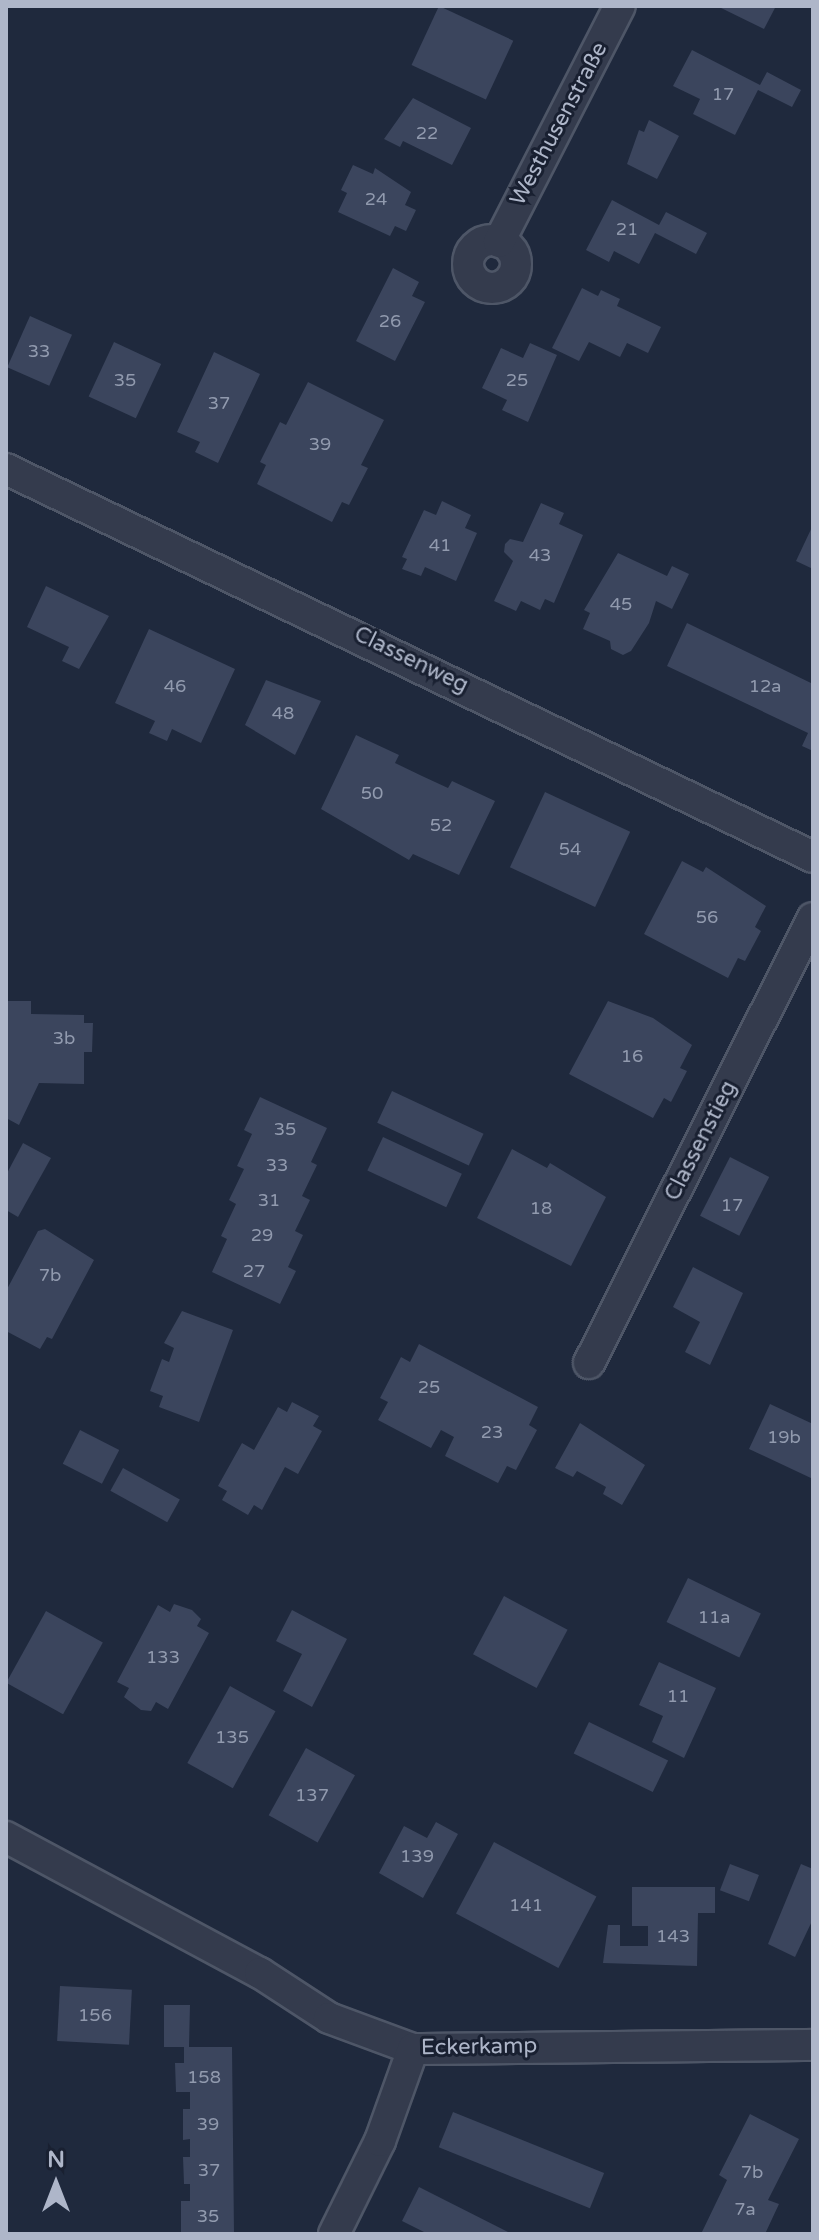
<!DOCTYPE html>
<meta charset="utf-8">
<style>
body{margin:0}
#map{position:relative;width:819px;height:2240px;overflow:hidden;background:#1f293d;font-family:"Varela Round",sans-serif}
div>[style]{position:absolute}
.building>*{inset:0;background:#3b455d;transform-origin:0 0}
.roads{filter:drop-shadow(2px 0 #4e5667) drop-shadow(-2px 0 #4e5667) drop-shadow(0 2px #4e5667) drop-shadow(0 -2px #4e5667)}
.minor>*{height:30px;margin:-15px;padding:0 15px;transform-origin:15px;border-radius:15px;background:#343b4d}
.minor>.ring{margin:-15px;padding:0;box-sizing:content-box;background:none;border:30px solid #343b4d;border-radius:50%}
span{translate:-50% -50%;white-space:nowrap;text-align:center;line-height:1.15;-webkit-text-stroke:6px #192031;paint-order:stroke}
.number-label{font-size:18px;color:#919aae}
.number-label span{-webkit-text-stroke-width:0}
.street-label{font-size:22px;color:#aeb6c9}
.frame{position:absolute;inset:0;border:8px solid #aeb6c9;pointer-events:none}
.north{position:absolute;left:16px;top:2144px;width:80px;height:80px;-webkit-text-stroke:6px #192031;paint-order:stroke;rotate:0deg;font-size:22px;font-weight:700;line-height:32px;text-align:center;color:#aeb6c9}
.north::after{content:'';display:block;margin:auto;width:28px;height:36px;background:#aeb6c9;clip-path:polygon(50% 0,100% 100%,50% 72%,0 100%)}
</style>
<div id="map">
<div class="building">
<div style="left:439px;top:6px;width:82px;height:65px;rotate:25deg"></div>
<div style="clip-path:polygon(717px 6px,776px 6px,764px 29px)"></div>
<div style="clip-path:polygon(692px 50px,760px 85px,767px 72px,801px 90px,792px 107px,758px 90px,735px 135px,693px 114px,700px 99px,673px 86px)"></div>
<div style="clip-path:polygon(413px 98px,471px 128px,452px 165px,403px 141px,400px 147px,384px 139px)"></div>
<div style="clip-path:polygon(649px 120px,679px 136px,657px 179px,627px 164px,639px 130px,644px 132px)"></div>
<div style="clip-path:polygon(353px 165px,373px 174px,375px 168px,411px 192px,405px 205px,416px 210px,406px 231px,395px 226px,390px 236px,338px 212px,347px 193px,341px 190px)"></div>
<div style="clip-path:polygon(612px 200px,659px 225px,666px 212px,707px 233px,696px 254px,655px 233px,639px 264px,614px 251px,609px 262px,586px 250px)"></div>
<div style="clip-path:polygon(393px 268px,419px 282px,412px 296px,425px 302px,395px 361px,356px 341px)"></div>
<div style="clip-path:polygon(582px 288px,598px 296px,601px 290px,620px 299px,617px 306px,661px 327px,648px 353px,627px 343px,620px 357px,589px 342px,579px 361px,552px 348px)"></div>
<div style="left:30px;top:316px;width:46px;height:56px;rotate:24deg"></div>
<div style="left:114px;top:342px;width:52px;height:60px;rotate:25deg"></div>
<div style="clip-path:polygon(530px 343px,557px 355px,528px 422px,502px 410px,507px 400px,482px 388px,501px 348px,523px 358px)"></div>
<div style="clip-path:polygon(214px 352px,260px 374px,218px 463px,195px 452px,200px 442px,177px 432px)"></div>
<div style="clip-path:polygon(308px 382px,384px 420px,361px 465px,368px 468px,349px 505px,342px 502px,332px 522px,257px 484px,266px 465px,260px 462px,280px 422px,286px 425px)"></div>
<div style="clip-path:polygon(442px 501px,471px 515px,465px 528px,477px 533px,456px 581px,425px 567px,421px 576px,402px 569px,407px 559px,402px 557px,424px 510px,436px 515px)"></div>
<div style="clip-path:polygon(541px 503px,564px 513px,559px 524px,583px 535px,554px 603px,545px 599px,540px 610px,521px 601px,516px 611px,494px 601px,513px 561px,504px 552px,505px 544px,510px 539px,523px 542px)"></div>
<div style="clip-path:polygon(813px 525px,813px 569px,796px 561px)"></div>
<div style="clip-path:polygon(618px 553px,667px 576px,672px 566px,689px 574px,672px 609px,656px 601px,649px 623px,631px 651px,623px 655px,611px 649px,610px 641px,583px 629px,590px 613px,584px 610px)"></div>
<div style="clip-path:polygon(46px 586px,109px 616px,79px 669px,62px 661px,69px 647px,27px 627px)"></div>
<div style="clip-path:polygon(687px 623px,813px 684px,813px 751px,802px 746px,808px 733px,667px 666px)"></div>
<div style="clip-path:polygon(149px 629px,235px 669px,201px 743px,172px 729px,167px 741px,149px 733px,155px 721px,115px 703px)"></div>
<div style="clip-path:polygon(266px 680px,321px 701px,295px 755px,245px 725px)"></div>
<div style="clip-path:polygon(356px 735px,399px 755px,395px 763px,422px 776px,448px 788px,452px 781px,495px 801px,459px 875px,413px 854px,409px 860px,321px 809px)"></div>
<div style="left:545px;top:792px;width:94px;height:83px;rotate:25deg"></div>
<div style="clip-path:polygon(682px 861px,703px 872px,706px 867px,766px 906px,755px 927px,761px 931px,745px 961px,738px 958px,728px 978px,644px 934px)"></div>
<div style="clip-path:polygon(6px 1001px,31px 1001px,31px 1014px,84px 1015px,84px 1023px,93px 1023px,92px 1052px,84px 1052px,84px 1084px,39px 1083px,19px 1125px,6px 1118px)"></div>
<div style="clip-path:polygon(608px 1001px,653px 1018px,692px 1045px,680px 1068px,687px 1071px,671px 1102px,664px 1098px,653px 1118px,569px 1074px)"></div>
<div style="left:392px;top:1091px;width:101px;height:35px;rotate:25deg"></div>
<div style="clip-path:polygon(260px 1097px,327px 1128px,311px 1162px,317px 1165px,302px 1196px,310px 1200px,295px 1231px,303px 1235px,288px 1267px,296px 1271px,280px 1304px,212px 1272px,227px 1239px,221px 1236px,236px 1204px,229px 1200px,244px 1169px,237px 1166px,252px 1134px,244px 1130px)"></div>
<div style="left:383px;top:1137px;width:87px;height:37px;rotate:25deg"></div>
<div style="clip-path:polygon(23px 1143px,51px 1158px,18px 1217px,6px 1210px,6px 1175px)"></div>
<div style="clip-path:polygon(512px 1149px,547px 1168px,550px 1163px,606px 1197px,571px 1266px,477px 1218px)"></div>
<div style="left:730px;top:1157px;width:44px;height:66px;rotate:27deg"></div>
<div style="clip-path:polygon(45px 1229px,94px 1260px,52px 1339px,47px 1337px,40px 1349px,6px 1331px,6px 1291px,38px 1231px)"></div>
<div style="clip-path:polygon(693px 1267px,743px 1293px,710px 1365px,685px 1352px,700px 1322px,673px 1307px)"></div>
<div style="clip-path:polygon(182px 1311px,233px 1330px,199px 1422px,159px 1407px,163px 1396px,150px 1391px,162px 1359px,169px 1362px,174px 1348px,164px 1343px)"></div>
<div style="clip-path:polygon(419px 1344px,538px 1407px,529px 1425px,537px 1430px,516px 1470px,507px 1466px,498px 1483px,445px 1456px,454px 1437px,441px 1430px,431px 1448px,378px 1420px,388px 1402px,380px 1398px,401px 1357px,410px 1362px)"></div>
<div style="clip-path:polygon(292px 1402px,319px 1416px,313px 1426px,322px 1431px,298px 1474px,285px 1467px,262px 1510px,254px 1505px,248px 1515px,222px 1500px,227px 1491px,218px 1486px,242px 1443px,254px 1450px,278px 1407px,287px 1412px)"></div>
<div style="clip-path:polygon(770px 1404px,813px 1424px,813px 1479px,749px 1449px)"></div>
<div style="clip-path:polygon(580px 1423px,645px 1465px,622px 1505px,603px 1494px,606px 1487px,577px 1471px,573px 1477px,555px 1468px)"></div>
<div style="left:80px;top:1430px;width:44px;height:38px;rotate:27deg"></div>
<div style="left:123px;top:1468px;width:65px;height:26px;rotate:29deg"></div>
<div style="left:688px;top:1578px;width:81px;height:49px;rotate:26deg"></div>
<div style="left:504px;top:1596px;width:72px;height:66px;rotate:28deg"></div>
<div style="clip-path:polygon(174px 1604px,192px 1610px,201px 1619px,197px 1626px,209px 1633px,168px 1709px,156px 1702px,151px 1711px,141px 1710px,124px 1697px,129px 1688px,117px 1682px,158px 1605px,170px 1612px)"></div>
<div style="clip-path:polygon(292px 1610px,347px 1639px,312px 1707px,283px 1691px,302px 1654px,276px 1641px)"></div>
<div style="left:46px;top:1611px;width:65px;height:82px;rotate:29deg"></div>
<div style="clip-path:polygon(659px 1662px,716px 1688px,684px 1758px,652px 1742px,663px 1716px,639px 1705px)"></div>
<div style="left:230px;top:1686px;width:52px;height:88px;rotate:29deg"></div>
<div style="left:589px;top:1722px;width:88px;height:35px;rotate:26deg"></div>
<div style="left:306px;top:1748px;width:56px;height:77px;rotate:29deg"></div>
<div style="clip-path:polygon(436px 1822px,458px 1834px,423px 1898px,379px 1873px,404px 1826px,427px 1838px)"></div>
<div style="left:494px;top:1842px;width:116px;height:81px;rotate:28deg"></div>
<div style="left:730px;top:1864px;width:31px;height:28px;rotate:21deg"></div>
<div style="clip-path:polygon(801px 1864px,813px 1869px,813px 1919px,795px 1957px,768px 1944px)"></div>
<div style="clip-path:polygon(632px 1887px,715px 1887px,715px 1913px,698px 1913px,697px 1966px,603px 1963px,608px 1925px,620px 1925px,620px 1946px,648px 1946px,648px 1926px,632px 1926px)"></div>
<div style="left:60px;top:1986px;width:72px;height:55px;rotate:3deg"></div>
<div style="clip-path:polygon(164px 2005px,190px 2005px,189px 2047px,232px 2047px,234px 2234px,181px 2234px,181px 2201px,190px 2201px,190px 2184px,184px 2184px,183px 2157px,190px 2157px,190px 2139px,183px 2140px,183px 2109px,190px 2109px,190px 2092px,176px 2092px,175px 2063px,184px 2063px,184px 2047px,164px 2047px)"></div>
<div style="left:453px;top:2112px;width:163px;height:38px;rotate:22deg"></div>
<div style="clip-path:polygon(750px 2114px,799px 2139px,768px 2200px,779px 2204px,765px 2234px,701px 2234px,727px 2180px,719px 2175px)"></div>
<div style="clip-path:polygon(419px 2187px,512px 2234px,428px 2234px,402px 2221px)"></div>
</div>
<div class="roads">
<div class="minor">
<div class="ring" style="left:468px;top:240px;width:18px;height:18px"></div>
<div style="left:499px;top:242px;width:265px;rotate:-62.9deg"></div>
<div style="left:6px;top:469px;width:895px;rotate:25.68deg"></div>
<div style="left:589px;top:1363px;width:498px;rotate:-63.3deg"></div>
<div style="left:6px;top:1837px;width:288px;rotate:28.2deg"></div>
<div style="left:260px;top:1973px;width:82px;rotate:33.1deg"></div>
<div style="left:329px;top:2018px;width:90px;rotate:20.3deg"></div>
<div style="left:413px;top:2049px;width:400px;rotate:-0.6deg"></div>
<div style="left:334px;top:2234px;width:104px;rotate:-63.7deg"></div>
<div style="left:380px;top:2141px;width:98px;rotate:-70.3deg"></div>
</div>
</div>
<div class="number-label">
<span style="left:723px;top:94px">17</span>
<span style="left:427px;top:133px">22</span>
<span style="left:376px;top:199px">24</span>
<span style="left:627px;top:229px">21</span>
<span style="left:390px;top:321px">26</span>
<span style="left:39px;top:351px">33</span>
<span style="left:125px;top:380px">35</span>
<span style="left:517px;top:380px">25</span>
<span style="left:219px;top:403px">37</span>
<span style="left:320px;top:444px">39</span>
<span style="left:440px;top:545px">41</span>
<span style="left:540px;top:555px">43</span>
<span style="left:621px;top:604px">45</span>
<span style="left:175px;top:686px">46</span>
<span style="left:765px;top:686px">12a</span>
<span style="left:283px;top:713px">48</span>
<span style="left:372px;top:793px">50</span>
<span style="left:441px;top:825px">52</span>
<span style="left:570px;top:849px">54</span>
<span style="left:707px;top:917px">56</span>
<span style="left:64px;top:1038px">3b</span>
<span style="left:632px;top:1056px">16</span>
<span style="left:285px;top:1129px">35</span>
<span style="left:277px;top:1165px">33</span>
<span style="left:269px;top:1200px">31</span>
<span style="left:732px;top:1205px">17</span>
<span style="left:541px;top:1208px">18</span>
<span style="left:262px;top:1235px">29</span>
<span style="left:254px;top:1271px">27</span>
<span style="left:50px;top:1275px">7b</span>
<span style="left:429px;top:1387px">25</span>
<span style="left:492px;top:1432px">23</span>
<span style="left:784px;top:1437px">19b</span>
<span style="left:714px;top:1617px">11a</span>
<span style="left:163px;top:1657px">133</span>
<span style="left:678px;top:1696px">11</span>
<span style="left:232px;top:1737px">135</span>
<span style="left:312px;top:1795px">137</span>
<span style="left:417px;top:1856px">139</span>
<span style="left:526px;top:1905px">141</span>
<span style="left:673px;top:1936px">143</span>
<span style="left:95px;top:2015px">156</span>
<span style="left:204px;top:2077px">158</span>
<span style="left:208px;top:2124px">39</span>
<span style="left:209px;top:2170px">37</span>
<span style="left:752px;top:2172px">7b</span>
<span style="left:745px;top:2209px">7a</span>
<span style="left:208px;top:2216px">35</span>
</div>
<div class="street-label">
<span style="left:559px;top:124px;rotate:-62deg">Westhusenstraße</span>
<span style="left:411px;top:660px;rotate:26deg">Classenweg</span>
<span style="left:701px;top:1141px;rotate:-63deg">Classenstieg</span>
<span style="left:479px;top:2047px;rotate:-1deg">Eckerkamp</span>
</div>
<div class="frame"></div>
<div class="north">N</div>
</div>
